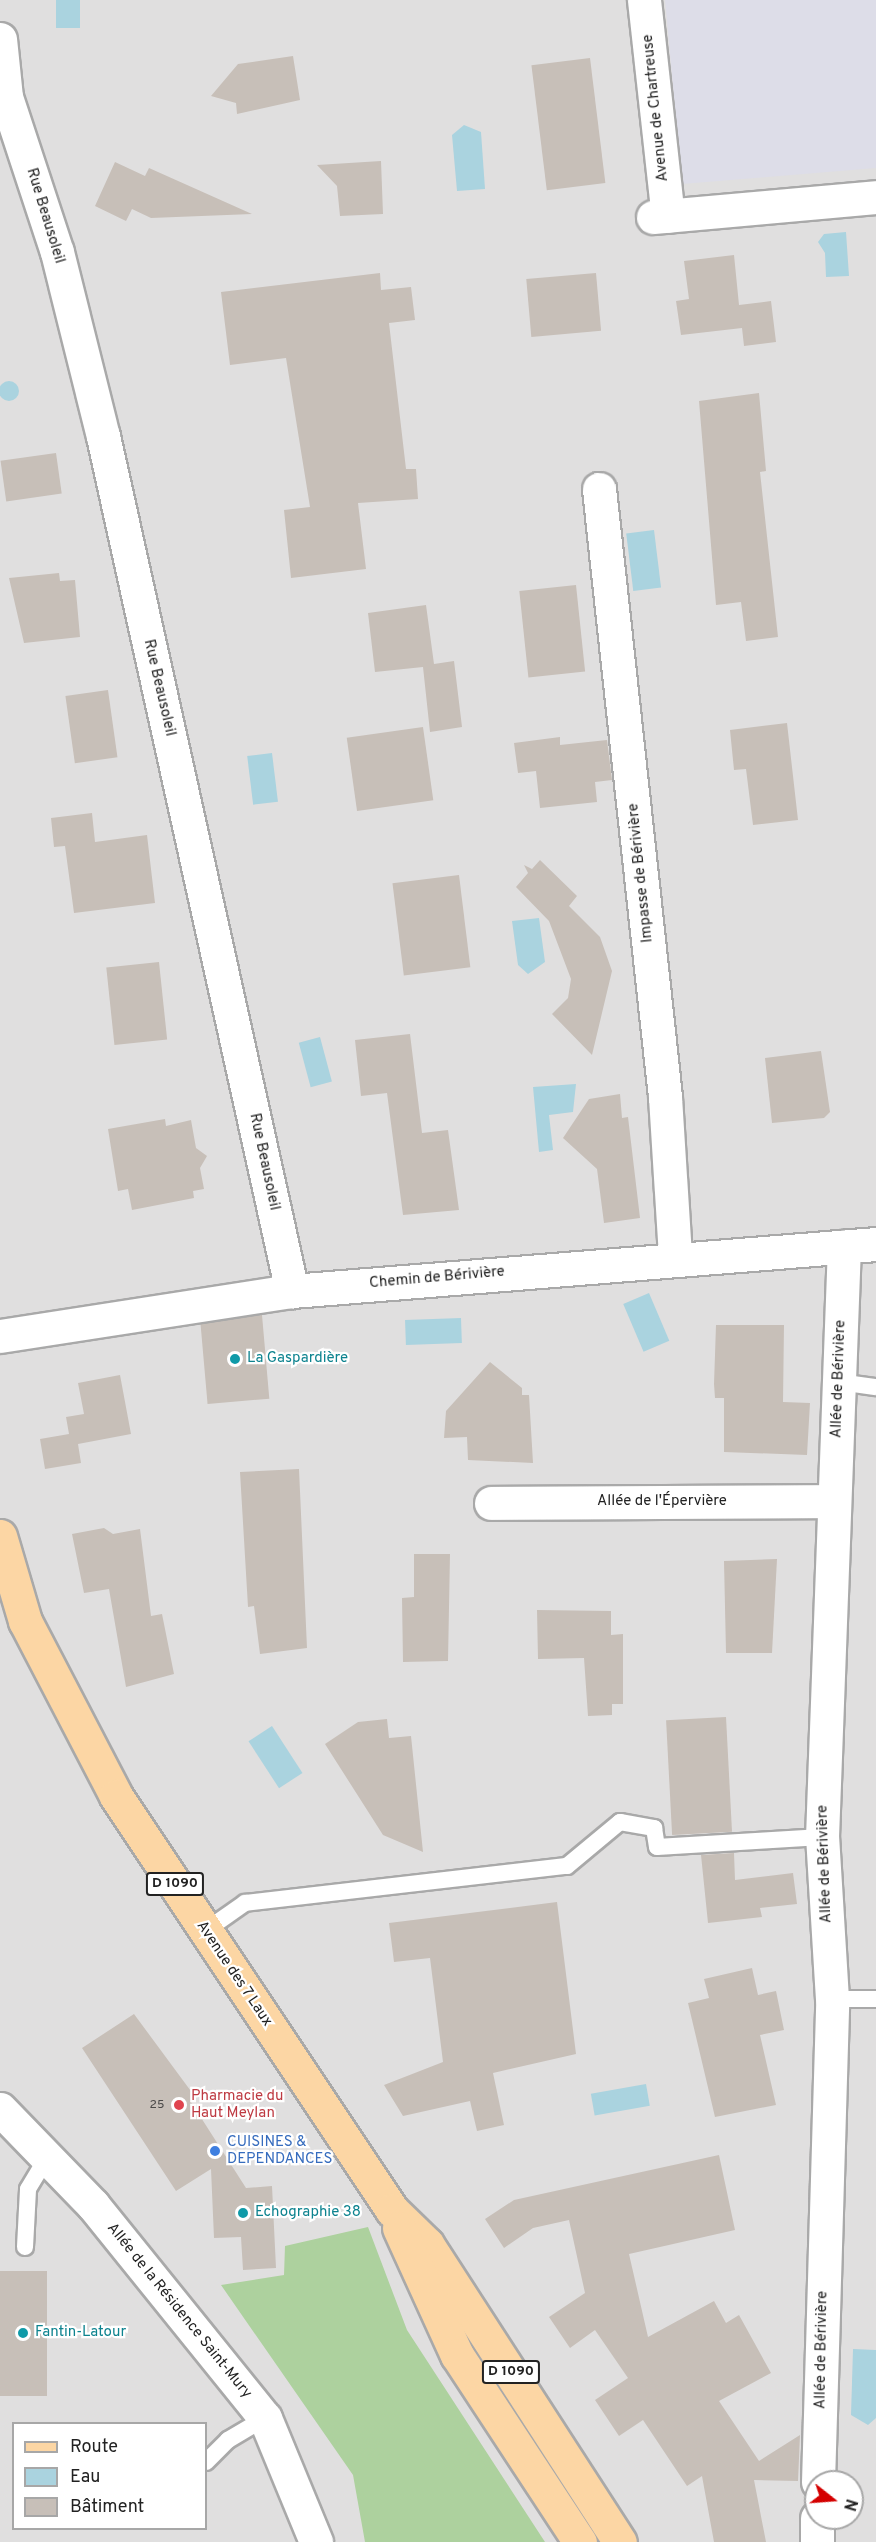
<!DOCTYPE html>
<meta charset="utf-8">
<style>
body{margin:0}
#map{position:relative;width:876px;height:2542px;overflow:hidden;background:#f2efe9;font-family:Overpass,sans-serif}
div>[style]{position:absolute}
.residential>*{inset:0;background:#e0dfdf}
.forest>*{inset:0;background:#add19e}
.plaza>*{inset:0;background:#dddde8}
.water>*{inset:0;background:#aad3df;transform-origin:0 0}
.round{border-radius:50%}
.building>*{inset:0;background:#c7bfb8;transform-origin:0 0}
.roads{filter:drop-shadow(2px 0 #a9a9a9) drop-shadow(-2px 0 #a9a9a9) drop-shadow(0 2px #a9a9a9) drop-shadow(0 -2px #a9a9a9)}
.lane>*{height:16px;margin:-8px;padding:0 8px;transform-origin:8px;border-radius:8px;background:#fff}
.street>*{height:33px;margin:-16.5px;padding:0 16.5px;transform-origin:16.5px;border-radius:16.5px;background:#fff}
.primary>*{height:33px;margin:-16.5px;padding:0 16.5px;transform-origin:16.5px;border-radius:16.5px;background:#fcd6a4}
.dots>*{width:16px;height:16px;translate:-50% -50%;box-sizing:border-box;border:3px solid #fff;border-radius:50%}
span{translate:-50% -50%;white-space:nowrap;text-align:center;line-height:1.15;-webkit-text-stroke:4.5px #fff;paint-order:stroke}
.number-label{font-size:12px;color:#4b4948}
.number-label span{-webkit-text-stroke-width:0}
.shield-label span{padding:2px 4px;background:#fff;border:2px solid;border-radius:4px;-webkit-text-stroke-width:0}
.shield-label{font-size:14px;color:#222;font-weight:700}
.street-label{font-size:15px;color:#222}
.culture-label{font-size:15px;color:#0d838f}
.left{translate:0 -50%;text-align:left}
.health-label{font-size:15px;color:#be3a42}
.shop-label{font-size:15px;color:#366cbe}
.legend{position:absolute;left:12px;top:2422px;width:195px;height:108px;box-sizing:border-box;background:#fff;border:2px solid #a7a7a7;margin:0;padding:8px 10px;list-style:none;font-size:18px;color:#222}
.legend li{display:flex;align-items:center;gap:12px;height:30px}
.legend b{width:30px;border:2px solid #a7a7a7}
.north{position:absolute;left:804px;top:2470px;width:60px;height:60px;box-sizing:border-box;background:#fff;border:2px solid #a7a7a7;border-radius:50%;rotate:107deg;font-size:16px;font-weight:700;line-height:24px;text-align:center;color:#222}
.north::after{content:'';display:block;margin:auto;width:21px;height:27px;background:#d40000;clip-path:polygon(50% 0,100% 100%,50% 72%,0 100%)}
</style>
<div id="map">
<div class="residential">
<div style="clip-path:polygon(evenodd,0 0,876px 0,876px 2542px,0 2542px,0 0,14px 2424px,206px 2424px,206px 2528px,14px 2528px,14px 2424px,0 0,816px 2482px,852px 2482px,852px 2518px,816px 2518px,816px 2482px)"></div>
</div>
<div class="forest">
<div style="clip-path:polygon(368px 2227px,407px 2330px,545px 2542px,365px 2542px,353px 2475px,221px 2285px,284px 2275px,285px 2246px)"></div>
</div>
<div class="plaza">
<div style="clip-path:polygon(665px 0,876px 0,876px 168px,682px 184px)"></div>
</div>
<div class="water">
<div style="left:56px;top:0;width:24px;height:28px"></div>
<div style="clip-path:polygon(464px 125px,481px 132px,485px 189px,457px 191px,452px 135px)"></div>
<div style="clip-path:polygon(846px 232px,849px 276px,826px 277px,825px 253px,818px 242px,824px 234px)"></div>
<div class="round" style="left:-1px;top:381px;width:20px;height:20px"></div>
<div style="left:654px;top:530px;width:58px;height:28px;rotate:83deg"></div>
<div style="left:272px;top:753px;width:49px;height:25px;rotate:83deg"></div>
<div style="clip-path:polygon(539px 918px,545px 962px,528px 974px,518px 965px,512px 921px)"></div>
<div style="left:320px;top:1037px;width:46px;height:22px;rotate:75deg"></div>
<div style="clip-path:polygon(576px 1084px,573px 1112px,549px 1115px,553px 1150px,539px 1152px,533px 1087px)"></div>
<div style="left:649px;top:1293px;width:52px;height:28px;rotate:67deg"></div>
<div style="left:461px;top:1318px;width:25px;height:56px;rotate:88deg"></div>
<div style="left:272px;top:1726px;width:56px;height:28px;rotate:57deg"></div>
<div style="left:646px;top:2084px;width:22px;height:56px;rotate:80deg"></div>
<div style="clip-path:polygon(853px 2349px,876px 2350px,876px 2418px,868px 2425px,851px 2415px)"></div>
</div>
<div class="building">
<div style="clip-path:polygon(293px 56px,300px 100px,237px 114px,236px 103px,211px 96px,238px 64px)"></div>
<div style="left:590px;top:58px;width:126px;height:59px;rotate:83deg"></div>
<div style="clip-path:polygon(381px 161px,383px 214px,340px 216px,337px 186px,317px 165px)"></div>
<div style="clip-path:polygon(115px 162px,145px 176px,149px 168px,252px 214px,151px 218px,132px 209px,126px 221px,95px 206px)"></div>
<div style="clip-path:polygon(734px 255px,739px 305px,771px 301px,776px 342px,744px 346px,742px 328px,681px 335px,676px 301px,689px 299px,684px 261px)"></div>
<div style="clip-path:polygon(380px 273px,381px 290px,411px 287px,415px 320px,389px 323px,406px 469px,416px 469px,418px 499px,358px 503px,366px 569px,291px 578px,284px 510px,310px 507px,286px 358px,230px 365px,221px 292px)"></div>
<div style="left:596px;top:273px;width:58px;height:70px;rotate:85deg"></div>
<div style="clip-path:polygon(759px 393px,766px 471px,760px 472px,778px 637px,746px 641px,741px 602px,716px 605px,699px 401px)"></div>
<div style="left:56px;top:453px;width:41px;height:56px;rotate:82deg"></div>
<div style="clip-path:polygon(59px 573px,60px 581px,75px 580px,80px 637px,24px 643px,9px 578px)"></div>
<div style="left:576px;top:585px;width:87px;height:57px;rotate:84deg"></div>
<div style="clip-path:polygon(426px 605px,434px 664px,454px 661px,462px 727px,430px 732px,423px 667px,375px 672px,368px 613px)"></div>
<div style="left:108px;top:690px;width:68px;height:43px;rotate:82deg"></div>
<div style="clip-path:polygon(787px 723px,798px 820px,753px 825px,746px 769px,734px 770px,730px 730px)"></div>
<div style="left:423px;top:727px;width:74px;height:77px;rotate:82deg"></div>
<div style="clip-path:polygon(560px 737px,560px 745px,607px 740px,612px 780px,595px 782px,597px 802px,540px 808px,536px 771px,518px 773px,514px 743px)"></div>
<div style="clip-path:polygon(92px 813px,95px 842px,147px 835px,155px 903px,74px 913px,65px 846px,54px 847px,51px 818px)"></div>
<div style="clip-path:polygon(540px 860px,577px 896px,569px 906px,600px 937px,612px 971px,592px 1055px,552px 1014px,568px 998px,571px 979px,549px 921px,516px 887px,528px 873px,524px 865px,532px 869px)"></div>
<div style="left:459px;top:875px;width:93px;height:67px;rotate:83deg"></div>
<div style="left:159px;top:962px;width:78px;height:53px;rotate:84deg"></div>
<div style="clip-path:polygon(410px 1034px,422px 1133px,448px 1130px,459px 1210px,403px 1215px,387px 1093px,361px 1096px,355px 1040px)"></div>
<div style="clip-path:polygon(821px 1051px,830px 1112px,824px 1118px,772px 1123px,765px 1058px)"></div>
<div style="clip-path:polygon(620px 1094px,622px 1118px,628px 1117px,640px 1218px,604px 1223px,597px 1169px,563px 1138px,589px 1099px)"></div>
<div style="clip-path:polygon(165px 1119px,166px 1126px,191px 1120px,196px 1148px,207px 1156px,200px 1168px,204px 1189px,193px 1191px,194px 1198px,132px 1210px,128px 1189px,118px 1191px,108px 1129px)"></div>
<div style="left:262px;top:1315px;width:84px;height:62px;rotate:85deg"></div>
<div style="clip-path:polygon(716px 1325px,784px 1325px,783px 1402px,810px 1403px,807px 1455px,724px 1452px,724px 1398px,715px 1398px,714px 1384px)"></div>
<div style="clip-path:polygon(490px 1362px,522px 1388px,522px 1395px,529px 1395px,533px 1463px,468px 1460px,467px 1437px,444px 1438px,446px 1411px)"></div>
<div style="clip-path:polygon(120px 1375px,131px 1434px,78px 1444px,81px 1463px,45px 1469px,40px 1439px,69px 1434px,66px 1417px,84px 1414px,78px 1383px)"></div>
<div style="clip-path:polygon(299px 1469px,307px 1648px,260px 1654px,254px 1606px,248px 1607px,240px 1472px)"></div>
<div style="clip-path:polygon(104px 1528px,113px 1534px,140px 1529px,151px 1616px,162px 1614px,174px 1674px,126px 1687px,109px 1589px,84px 1593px,72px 1534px)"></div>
<div style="clip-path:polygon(414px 1554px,450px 1554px,448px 1661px,403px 1662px,402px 1598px,414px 1597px)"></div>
<div style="clip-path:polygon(777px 1559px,772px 1653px,726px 1653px,724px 1561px)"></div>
<div style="clip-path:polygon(537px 1610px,611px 1611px,611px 1635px,623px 1634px,623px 1704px,612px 1704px,612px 1715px,588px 1716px,584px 1658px,538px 1659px)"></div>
<div style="left:726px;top:1717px;width:115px;height:60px;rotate:87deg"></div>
<div style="clip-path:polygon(387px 1719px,389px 1738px,411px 1736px,423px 1852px,383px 1835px,325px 1744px,358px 1722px)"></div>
<div style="clip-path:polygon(734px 1853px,735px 1880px,793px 1873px,797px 1904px,760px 1908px,762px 1917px,708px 1923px,701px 1855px)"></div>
<div style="clip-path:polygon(557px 1902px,576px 2054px,493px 2073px,504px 2125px,477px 2131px,470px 2101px,403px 2116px,384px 2085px,443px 2062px,430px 1958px,394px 1962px,389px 1923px)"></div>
<div style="clip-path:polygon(752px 1968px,758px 1995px,776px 1991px,784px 2030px,760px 2035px,776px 2105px,715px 2117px,688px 2003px,709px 1998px,704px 1979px)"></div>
<div style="clip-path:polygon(134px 2014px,196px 2098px,191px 2102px,246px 2188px,272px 2186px,276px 2268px,243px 2270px,241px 2237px,214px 2238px,211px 2169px,176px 2191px,82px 2048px)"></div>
<div style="clip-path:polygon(719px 2155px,735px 2230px,629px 2254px,648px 2337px,714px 2301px,726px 2323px,739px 2315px,771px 2373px,719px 2401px,759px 2461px,800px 2435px,798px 2481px,754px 2480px,766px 2542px,714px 2542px,702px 2476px,687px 2486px,643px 2420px,619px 2436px,595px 2400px,628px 2378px,595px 2330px,570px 2348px,549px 2317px,585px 2293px,569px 2220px,533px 2228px,504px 2248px,485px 2219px,514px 2200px)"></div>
<div style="left:0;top:2271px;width:47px;height:125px"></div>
</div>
<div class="roads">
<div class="lane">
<div style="left:839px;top:1382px;width:37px;rotate:8deg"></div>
<div style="left:205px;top:1931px;width:49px;rotate:-35deg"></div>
<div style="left:245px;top:1903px;width:324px;rotate:-6.6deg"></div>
<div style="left:567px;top:1866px;width:69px;rotate:-39.7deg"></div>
<div style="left:620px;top:1822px;width:35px;rotate:10deg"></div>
<div style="left:654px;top:1828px;width:19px;rotate:81deg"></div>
<div style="left:657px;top:1847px;width:165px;rotate:-3.5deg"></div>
<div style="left:832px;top:1999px;width:44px"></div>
<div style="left:25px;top:2247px;width:58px;rotate:-87deg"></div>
<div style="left:28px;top:2189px;width:37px;rotate:-59deg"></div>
<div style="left:206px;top:2462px;width:31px;rotate:-45deg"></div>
<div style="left:228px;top:2440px;width:43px;rotate:-30.7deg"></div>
</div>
<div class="street">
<div style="left:644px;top:0;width:217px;rotate:83.7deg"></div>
<div style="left:0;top:39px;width:58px;rotate:84.1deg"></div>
<div style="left:6px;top:97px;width:163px;rotate:71.8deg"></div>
<div style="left:57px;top:252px;width:190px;rotate:76deg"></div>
<div style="left:103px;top:436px;width:876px;rotate:77.54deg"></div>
<div style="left:653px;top:217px;width:224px;rotate:-5.1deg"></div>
<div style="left:599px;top:489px;width:612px;rotate:83.8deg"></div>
<div style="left:665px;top:1097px;width:161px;rotate:86.4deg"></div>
<div style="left:0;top:1336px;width:295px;rotate:-8.8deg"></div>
<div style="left:292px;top:1291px;width:586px;rotate:-4.6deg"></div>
<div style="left:491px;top:1503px;width:343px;rotate:-0.3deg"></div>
<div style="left:0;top:2109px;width:134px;rotate:45.9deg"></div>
<div style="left:93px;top:2205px;width:274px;rotate:51.1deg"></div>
<div style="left:265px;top:2418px;width:134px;rotate:67.6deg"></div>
<div style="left:818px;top:2482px;width:483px;rotate:-88.3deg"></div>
<div style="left:832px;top:1999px;width:162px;rotate:-93.5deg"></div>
<div style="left:822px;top:1837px;width:591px;rotate:-87.87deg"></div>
<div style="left:817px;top:2542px;width:24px;rotate:-90deg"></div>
</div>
<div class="primary">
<div style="left:0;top:1536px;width:89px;rotate:73.6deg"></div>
<div style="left:25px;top:1621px;width:197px;rotate:62.5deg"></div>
<div style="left:116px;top:1796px;width:498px;rotate:56.3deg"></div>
<div style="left:392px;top:2210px;width:49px;rotate:44.2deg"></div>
<div style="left:427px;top:2244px;width:355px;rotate:57.1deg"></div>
<div style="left:399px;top:2228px;width:140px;rotate:65.5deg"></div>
<div style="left:457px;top:2355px;width:224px;rotate:56.7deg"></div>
</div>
</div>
<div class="dots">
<div style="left:235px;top:1359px;background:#0f9aa8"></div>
<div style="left:179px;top:2105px;background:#e0444e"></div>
<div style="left:215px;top:2151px;background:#3f7fe0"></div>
<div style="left:243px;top:2213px;background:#0f9aa8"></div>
<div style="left:23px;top:2333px;background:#0f9aa8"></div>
</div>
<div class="number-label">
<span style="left:157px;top:2106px">25</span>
</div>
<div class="shield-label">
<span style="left:175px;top:1884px">D 1090</span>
<span style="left:511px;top:2372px">D 1090</span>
</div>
<div class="street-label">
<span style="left:656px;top:108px;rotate:-96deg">Avenue de Chartreuse</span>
<span style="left:45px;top:216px;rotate:73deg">Rue Beausoleil</span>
<span style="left:159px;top:688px;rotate:77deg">Rue Beausoleil</span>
<span style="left:641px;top:873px;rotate:-96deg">Impasse de Bérivière</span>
<span style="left:264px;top:1162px;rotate:78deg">Rue Beausoleil</span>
<span style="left:437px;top:1278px;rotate:-5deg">Chemin de Bérivière</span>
<span style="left:839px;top:1379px;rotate:-88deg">Allée de Bérivière</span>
<span style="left:662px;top:1502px">Allée de l'Épervière</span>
<span style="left:825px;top:1864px;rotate:-92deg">Allée de Bérivière</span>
<span style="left:234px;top:1974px;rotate:56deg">Avenue des 7 Laux</span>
<span style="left:179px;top:2311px;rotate:51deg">Allée de la Résidence Saint-Mury</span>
<span style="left:822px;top:2350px;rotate:-89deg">Allée de Bérivière</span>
</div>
<div class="culture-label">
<span class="left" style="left:247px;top:1359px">La Gaspardière</span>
<span class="left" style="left:255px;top:2213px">Echographie 38</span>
<span class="left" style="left:35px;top:2333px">Fantin-Latour</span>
</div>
<div class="health-label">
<span class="left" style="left:191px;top:2105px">Pharmacie du<br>Haut Meylan</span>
</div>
<div class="shop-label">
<span class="left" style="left:227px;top:2151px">CUISINES &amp;<br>DEPENDANCES</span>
</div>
<ul class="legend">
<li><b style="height:8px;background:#fcd6a4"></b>Route</li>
<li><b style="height:16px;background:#aad3df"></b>Eau</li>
<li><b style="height:16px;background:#c7bfb8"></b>Bâtiment</li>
</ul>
<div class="north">N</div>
</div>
